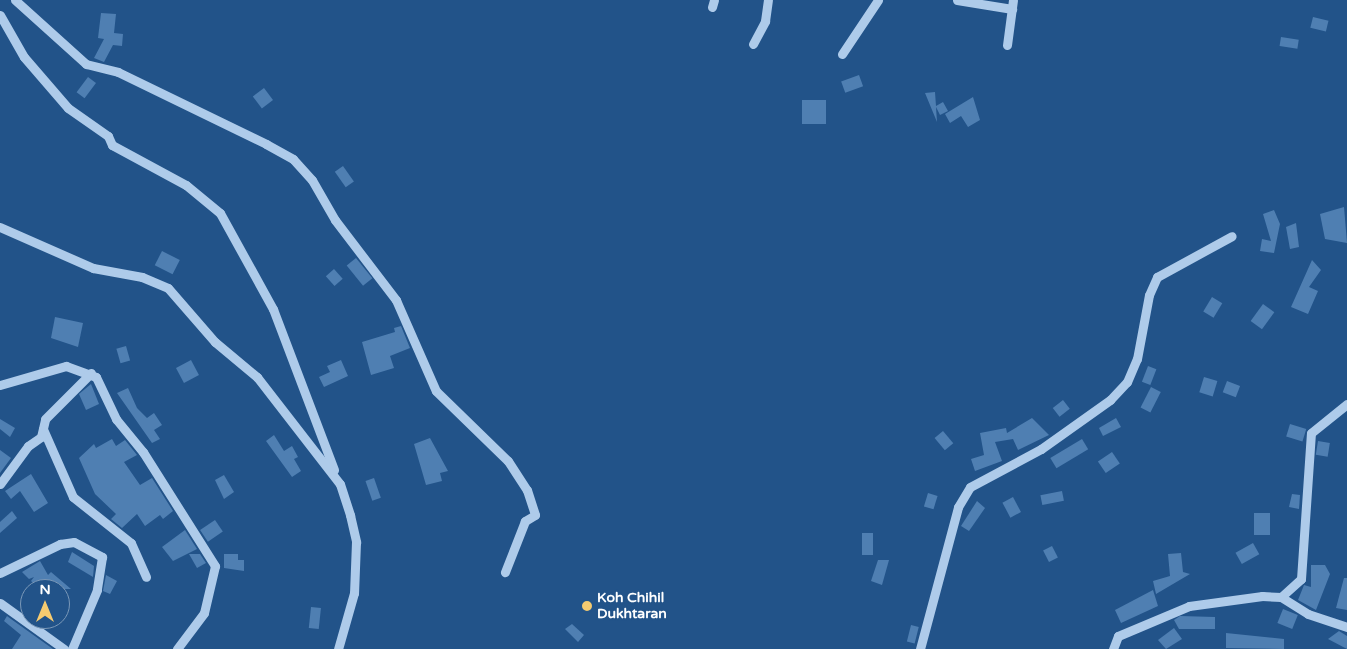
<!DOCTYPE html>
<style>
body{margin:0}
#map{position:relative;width:1347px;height:649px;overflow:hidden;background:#225389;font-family:"Varela Round",sans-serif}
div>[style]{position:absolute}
.building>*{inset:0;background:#4f7fb2;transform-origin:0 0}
.minor>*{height:9px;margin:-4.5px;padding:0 4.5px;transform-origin:4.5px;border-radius:4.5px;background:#aecbea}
.dots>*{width:14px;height:14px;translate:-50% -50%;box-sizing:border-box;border:2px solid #225389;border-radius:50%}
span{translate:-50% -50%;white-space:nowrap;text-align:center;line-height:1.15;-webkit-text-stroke:4px #225389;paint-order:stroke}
.poi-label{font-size:14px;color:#fff;font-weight:700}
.left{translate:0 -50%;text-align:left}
.north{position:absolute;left:20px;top:579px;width:50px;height:50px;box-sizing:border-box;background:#225389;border:1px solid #7a98b8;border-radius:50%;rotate:0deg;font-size:14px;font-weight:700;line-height:20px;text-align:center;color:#fff}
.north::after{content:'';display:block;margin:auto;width:18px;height:22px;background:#f6cb70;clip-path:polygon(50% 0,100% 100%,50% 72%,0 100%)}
</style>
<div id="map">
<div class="building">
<div style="clip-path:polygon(101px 13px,116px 14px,114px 33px,123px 34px,122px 46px,113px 45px,104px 62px,94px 58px,104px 39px,98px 38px)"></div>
<div style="left:1313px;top:17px;width:16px;height:11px;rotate:14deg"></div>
<div style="left:1281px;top:37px;width:18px;height:9px;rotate:9deg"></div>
<div style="left:859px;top:75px;width:12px;height:19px;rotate:70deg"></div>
<div style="left:88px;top:77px;width:10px;height:19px;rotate:37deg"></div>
<div style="left:264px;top:88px;width:15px;height:14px;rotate:53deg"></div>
<div style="clip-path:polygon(935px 92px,936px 106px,943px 102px,948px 111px,940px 115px,936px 107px,937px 122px,925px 93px)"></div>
<div style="clip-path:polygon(973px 97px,980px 120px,968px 127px,961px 116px,950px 123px,945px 114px)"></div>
<div style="left:802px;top:100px;width:24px;height:24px"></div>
<div style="left:343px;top:166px;width:19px;height:10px;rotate:55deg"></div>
<div style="clip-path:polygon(1344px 207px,1347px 243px,1325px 239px,1320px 214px)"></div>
<div style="clip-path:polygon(1274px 210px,1280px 224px,1274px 253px,1260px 251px,1262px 239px,1271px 241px,1263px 214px)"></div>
<div style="clip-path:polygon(1296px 223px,1299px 247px,1290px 249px,1286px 227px)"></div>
<div style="left:162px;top:251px;width:20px;height:16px;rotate:27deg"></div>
<div style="left:356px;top:258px;width:26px;height:12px;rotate:51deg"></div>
<div style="clip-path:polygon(1312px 260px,1321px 270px,1309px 287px,1318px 291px,1308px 314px,1291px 307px)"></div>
<div style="left:334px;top:269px;width:13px;height:11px;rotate:48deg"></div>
<div style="left:1212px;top:297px;width:12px;height:17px;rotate:31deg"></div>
<div style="left:1263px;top:304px;width:14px;height:21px;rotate:36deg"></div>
<div style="clip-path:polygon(55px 317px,83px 323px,78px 347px,51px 338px)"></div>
<div style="clip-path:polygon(401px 326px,410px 348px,390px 356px,394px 368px,371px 375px,362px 342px,395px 332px,394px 328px)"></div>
<div style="left:126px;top:346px;width:15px;height:10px;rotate:74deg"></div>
<div style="left:191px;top:360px;width:17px;height:17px;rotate:62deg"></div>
<div style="clip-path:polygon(341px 360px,348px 376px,324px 387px,319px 377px,330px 372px,327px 366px)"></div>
<div style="left:1148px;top:366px;width:9px;height:17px;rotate:21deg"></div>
<div style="left:1204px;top:377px;width:14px;height:16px;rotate:17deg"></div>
<div style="left:1227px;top:381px;width:14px;height:12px;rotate:21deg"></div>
<div style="clip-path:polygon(91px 384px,99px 404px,86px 410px,79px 394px)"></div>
<div style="left:1151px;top:387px;width:11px;height:23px;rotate:27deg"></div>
<div style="clip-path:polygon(128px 388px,137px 408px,147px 418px,154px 413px,162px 425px,154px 430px,160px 439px,152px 443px,117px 393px)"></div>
<div style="left:1063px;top:400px;width:11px;height:13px;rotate:52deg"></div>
<div style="clip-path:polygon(1032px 418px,1049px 435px,1018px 450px,1013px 439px,995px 442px,1002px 461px,975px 471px,971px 459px,984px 455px,980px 433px,1006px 428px,1007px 433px)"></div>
<div style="clip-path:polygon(1116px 418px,1121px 427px,1103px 436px,1099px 428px)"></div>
<div style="clip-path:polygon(0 419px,15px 428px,10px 437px,0 429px)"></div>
<div style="left:1290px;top:424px;width:17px;height:13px;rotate:17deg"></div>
<div style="left:943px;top:431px;width:16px;height:11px;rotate:50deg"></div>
<div style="clip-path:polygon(274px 435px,284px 451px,292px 446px,298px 457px,294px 459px,301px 471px,292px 477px,266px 441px)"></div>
<div style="clip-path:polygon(430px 438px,448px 471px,440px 473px,442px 481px,426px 485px,414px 444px)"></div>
<div style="clip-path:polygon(112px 439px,116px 446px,125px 440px,137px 455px,124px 462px,140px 485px,152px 478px,173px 511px,163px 519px,160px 515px,145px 526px,137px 514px,122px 528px,111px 519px,116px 514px,95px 494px,79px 458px,94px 444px,96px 448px)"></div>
<div style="left:1082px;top:439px;width:12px;height:37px;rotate:59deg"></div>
<div style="left:1318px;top:441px;width:12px;height:14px;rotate:9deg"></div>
<div style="clip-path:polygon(0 450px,11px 458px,0 473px)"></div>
<div style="left:1112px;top:452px;width:14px;height:17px;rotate:56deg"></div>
<div style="clip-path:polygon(31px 474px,48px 503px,34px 512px,20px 491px,11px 499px,5px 491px)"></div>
<div style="clip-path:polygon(224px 475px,234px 492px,224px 499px,215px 480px)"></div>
<div style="left:374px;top:478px;width:21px;height:9px;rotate:71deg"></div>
<div style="left:1062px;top:491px;width:10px;height:22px;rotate:79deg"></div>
<div style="left:928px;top:493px;width:10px;height:14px;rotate:17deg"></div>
<div style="clip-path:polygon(1292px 494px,1300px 495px,1299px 509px,1289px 507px)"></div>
<div style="left:1013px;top:497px;width:17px;height:12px;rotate:62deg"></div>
<div style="clip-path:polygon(977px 501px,985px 508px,969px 531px,961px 526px)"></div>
<div style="clip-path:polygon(12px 511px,17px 518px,0 533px,0 522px)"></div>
<div style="left:1254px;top:513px;width:16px;height:22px"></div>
<div style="left:215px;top:520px;width:14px;height:18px;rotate:56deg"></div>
<div style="clip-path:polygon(185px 530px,197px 549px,173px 561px,162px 547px)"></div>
<div style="left:862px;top:533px;width:11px;height:22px"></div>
<div style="left:1253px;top:543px;width:13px;height:20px;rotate:61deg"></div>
<div style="left:1052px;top:546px;width:13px;height:10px;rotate:63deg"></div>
<div style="clip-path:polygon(72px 552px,94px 566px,93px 577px,68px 562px)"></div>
<div style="clip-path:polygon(1181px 553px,1183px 572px,1190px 574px,1156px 594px,1153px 581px,1170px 576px,1168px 554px)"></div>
<div style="clip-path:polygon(189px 554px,200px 554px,206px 563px,197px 568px)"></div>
<div style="clip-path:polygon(224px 554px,238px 554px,238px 560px,244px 560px,244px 571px,224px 568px)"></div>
<div style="clip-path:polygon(878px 560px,889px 560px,882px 585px,871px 581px)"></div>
<div style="clip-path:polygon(40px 561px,48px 575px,51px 572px,71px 589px,40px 589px,31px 581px,34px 577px,29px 579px,22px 572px)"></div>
<div style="clip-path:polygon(1311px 565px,1325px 565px,1330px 574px,1316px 610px,1298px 600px,1304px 585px,1311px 587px)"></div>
<div style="clip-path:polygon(106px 575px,117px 581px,110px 594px,103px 591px)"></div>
<div style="clip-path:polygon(1344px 578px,1347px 578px,1347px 610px,1336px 608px)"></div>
<div style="clip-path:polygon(1153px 590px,1158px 606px,1121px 623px,1115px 610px)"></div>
<div style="left:311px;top:607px;width:10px;height:21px;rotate:6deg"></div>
<div style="left:1283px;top:609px;width:16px;height:15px;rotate:22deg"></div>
<div style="clip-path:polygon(7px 616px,11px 619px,53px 649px,12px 649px,21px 635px,4px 621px)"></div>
<div style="clip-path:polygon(1180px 616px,1215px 617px,1215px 629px,1179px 629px,1174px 620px)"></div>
<div style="clip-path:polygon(572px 624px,584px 635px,578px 642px,565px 629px)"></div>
<div style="left:911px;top:625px;width:8px;height:17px;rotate:14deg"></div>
<div style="clip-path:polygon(1174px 628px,1182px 639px,1166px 649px,1158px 640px)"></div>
<div style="clip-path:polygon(1339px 631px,1347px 636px,1347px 649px,1328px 639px)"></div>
<div style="clip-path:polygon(1226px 633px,1284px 639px,1284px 649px,1226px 648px)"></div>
</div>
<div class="minor">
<div style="left:15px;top:0;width:96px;rotate:42deg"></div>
<div style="left:86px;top:64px;width:33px;rotate:14deg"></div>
<div style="left:118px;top:72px;width:165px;rotate:25.9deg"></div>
<div style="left:266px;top:144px;width:31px;rotate:29deg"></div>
<div style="left:293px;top:159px;width:28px;rotate:48deg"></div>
<div style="left:312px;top:180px;width:46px;rotate:60.1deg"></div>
<div style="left:335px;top:220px;width:101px;rotate:52.7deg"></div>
<div style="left:396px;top:300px;width:99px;rotate:66.3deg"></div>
<div style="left:436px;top:391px;width:100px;rotate:44.2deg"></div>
<div style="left:508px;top:461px;width:35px;rotate:57deg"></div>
<div style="left:527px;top:490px;width:26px;rotate:72deg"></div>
<div style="left:535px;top:515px;width:12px;rotate:149deg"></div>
<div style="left:525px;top:521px;width:55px;rotate:111.4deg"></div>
<div style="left:957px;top:0;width:56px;rotate:9.3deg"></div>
<div style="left:712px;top:7px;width:7px;rotate:-74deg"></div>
<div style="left:0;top:15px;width:48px;rotate:60.3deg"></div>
<div style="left:24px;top:57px;width:67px;rotate:49.2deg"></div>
<div style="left:68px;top:108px;width:49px;rotate:35deg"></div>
<div style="left:108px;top:136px;width:10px;rotate:66deg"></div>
<div style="left:112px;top:145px;width:84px;rotate:28.4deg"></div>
<div style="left:186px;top:185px;width:44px;rotate:39.5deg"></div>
<div style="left:220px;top:213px;width:110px;rotate:61.1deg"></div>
<div style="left:273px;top:309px;width:172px;rotate:69.2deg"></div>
<div style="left:753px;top:44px;width:26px;rotate:-62deg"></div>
<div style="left:765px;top:21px;width:21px;rotate:-82deg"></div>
<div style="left:1007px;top:45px;width:45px;rotate:-82.4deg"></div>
<div style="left:842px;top:54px;width:65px;rotate:-56.3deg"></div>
<div style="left:0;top:227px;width:102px;rotate:23.8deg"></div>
<div style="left:93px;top:268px;width:50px;rotate:10.4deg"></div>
<div style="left:142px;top:277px;width:28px;rotate:23deg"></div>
<div style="left:168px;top:288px;width:72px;rotate:49deg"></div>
<div style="left:215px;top:342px;width:55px;rotate:39.8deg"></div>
<div style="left:257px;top:377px;width:135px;rotate:52.2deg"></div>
<div style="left:340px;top:484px;width:33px;rotate:72deg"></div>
<div style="left:350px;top:515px;width:28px;rotate:77deg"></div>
<div style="left:356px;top:542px;width:51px;rotate:92.2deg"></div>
<div style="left:354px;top:593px;width:58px;rotate:105.9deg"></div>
<div style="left:0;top:385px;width:69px;rotate:-16.1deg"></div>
<div style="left:66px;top:366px;width:32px;rotate:20deg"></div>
<div style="left:96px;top:377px;width:47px;rotate:64.5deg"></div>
<div style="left:116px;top:419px;width:43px;rotate:50.7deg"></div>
<div style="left:143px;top:452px;width:135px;rotate:57.7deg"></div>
<div style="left:215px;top:566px;width:48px;rotate:103.2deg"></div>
<div style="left:204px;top:613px;width:45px;rotate:126.9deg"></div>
<div style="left:43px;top:429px;width:74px;rotate:66.2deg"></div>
<div style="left:73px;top:497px;width:74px;rotate:38.4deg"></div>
<div style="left:131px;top:543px;width:37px;rotate:66deg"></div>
<div style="left:0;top:484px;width:47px;rotate:-53.6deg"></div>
<div style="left:28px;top:446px;width:16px;rotate:-35deg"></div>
<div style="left:41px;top:437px;width:18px;rotate:-77deg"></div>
<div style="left:45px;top:419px;width:65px;rotate:-45deg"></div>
<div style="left:0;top:573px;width:67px;rotate:-25.8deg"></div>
<div style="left:60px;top:544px;width:14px;rotate:-8deg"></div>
<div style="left:74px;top:542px;width:32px;rotate:28deg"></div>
<div style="left:102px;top:557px;width:33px;rotate:99deg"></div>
<div style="left:97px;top:590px;width:64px;rotate:113deg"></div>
<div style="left:1281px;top:597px;width:27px;rotate:-42deg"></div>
<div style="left:1301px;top:579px;width:146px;rotate:-86.1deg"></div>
<div style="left:1311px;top:433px;width:46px;rotate:-38.9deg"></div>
<div style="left:0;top:603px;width:79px;rotate:35.7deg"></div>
<div style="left:920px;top:649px;width:147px;rotate:-75deg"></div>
<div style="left:958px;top:507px;width:23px;rotate:-59deg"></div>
<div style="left:970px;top:487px;width:81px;rotate:-28.2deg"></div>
<div style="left:1041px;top:449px;width:85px;rotate:-35.4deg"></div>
<div style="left:1110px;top:400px;width:25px;rotate:-47deg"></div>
<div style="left:1127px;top:382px;width:25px;rotate:-67deg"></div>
<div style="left:1137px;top:359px;width:65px;rotate:-79.4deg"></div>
<div style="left:1149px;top:295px;width:20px;rotate:-66deg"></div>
<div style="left:1157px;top:277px;width:85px;rotate:-28.7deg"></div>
<div style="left:1113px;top:649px;width:14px;rotate:-69deg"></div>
<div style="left:1118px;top:636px;width:77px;rotate:-22.9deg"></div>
<div style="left:1189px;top:606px;width:74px;rotate:-7.8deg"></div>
<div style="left:1262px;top:596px;width:19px;rotate:3deg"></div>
<div style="left:1281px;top:597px;width:32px;rotate:32deg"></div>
<div style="left:1308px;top:614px;width:41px;rotate:18.4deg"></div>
</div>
<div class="dots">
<div style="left:587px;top:606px;background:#f6cb70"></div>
</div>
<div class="poi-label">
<span class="left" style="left:597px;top:606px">Koh Chihil<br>Dukhtaran</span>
</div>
<div class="north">N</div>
</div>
